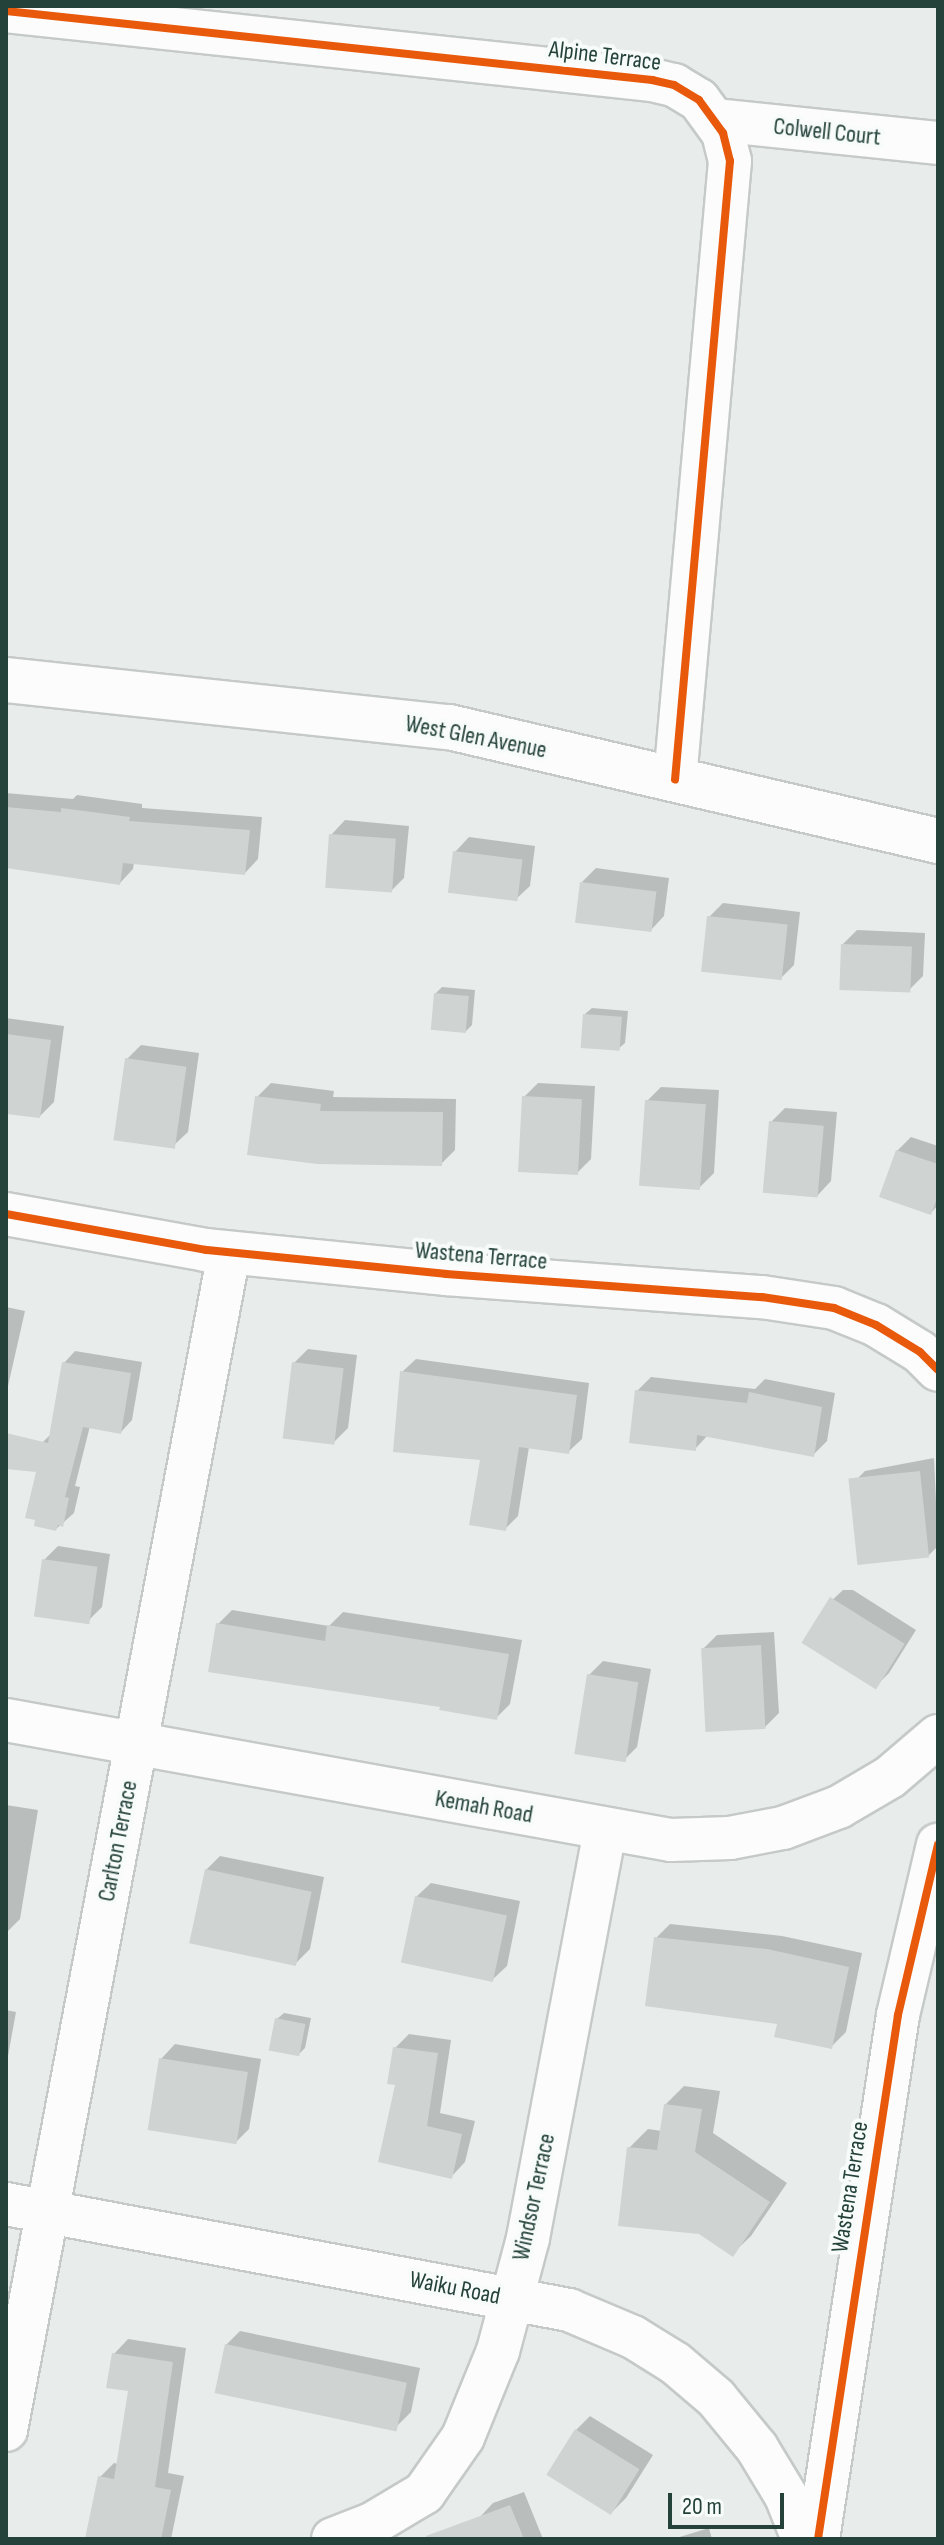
<!DOCTYPE html>
<style>
body{margin:0}
#map{position:relative;width:944px;height:2545px;overflow:hidden;background:#e8edeb;font-family:"Sofia Sans Condensed",sans-serif}
div>[style]{position:absolute}
.shadow>*{inset:0;background:#0003}
.building>*{inset:0;background:#cfd4d2;transform-origin:0 0}
.roads{filter:drop-shadow(2px 0 #c5cac8) drop-shadow(-2px 0 #c5cac8) drop-shadow(0 2px #c5cac8) drop-shadow(0 -2px #c5cac8)}
.street>*{height:42px;margin:-21px;padding:0 21px;transform-origin:21px;border-radius:21px;background:#fcfcfc}
.secondary>*{height:44px;margin:-22px;padding:0 22px;transform-origin:22px;border-radius:22px;background:#fcfcfc}
.cycleway>*{height:8px;margin:-4px;padding:0 4px;transform-origin:4px;border-radius:4px;background:#e8590c}
span{translate:-50% -50%;white-space:nowrap;text-align:center;line-height:1.15;-webkit-text-stroke:8px #f7fbf9;paint-order:stroke}
.street-label{font-size:24px;color:#24423a}
.frame{position:absolute;inset:0;border:8px solid #24423a;pointer-events:none}
.scale{position:absolute;left:668px;top:2493px;width:116px;height:36px;box-sizing:border-box;border:4px solid #24423a;border-top:0;padding-left:10px;font-size:24px;line-height:28px;white-space:nowrap;color:#24423a;-webkit-text-stroke:6px #f7fbf9;paint-order:stroke}
</style>
<div id="map">
<div class="shadow">
<div style="clip-path:polygon(6px 793px,73px 799px,77px 795px,142px 804px,142px 808px,262px 817px,258px 859px,245px 873px,134px 862px,133px 869px,120px 883px,6px 866px)"></div>
<div style="clip-path:polygon(345px 820px,409px 826px,404px 878px,390px 892px,331px 835px)"></div>
<div style="clip-path:polygon(469px 837px,535px 846px,530px 886px,515px 900px,455px 852px)"></div>
<div style="clip-path:polygon(596px 868px,669px 878px,664px 916px,650px 931px,582px 882px)"></div>
<div style="clip-path:polygon(723px 903px,800px 912px,794px 965px,780px 979px,709px 917px)"></div>
<div style="clip-path:polygon(857px 930px,925px 933px,923px 976px,909px 990px,843px 944px)"></div>
<div style="clip-path:polygon(442px 987px,475px 990px,472px 1025px,465px 1032px,435px 994px)"></div>
<div style="clip-path:polygon(592px 1008px,628px 1011px,625px 1043px,618px 1049px,585px 1014px)"></div>
<div style="clip-path:polygon(6px 1018px,64px 1026px,54px 1102px,40px 1116px,6px 1112px)"></div>
<div style="clip-path:polygon(141px 1045px,199px 1053px,188px 1132px,173px 1146px,127px 1059px)"></div>
<div style="clip-path:polygon(271px 1083px,334px 1091px,333px 1097px,456px 1099px,455px 1150px,441px 1164px,257px 1097px)"></div>
<div style="clip-path:polygon(538px 1083px,595px 1086px,591px 1159px,577px 1173px,524px 1097px)"></div>
<div style="clip-path:polygon(661px 1087px,719px 1090px,714px 1173px,700px 1187px,647px 1101px)"></div>
<div style="clip-path:polygon(785px 1108px,837px 1112px,831px 1181px,817px 1196px,771px 1122px)"></div>
<div style="clip-path:polygon(911px 1137px,938px 1146px,938px 1205px,931px 1213px,897px 1151px)"></div>
<div style="clip-path:polygon(6px 1307px,25px 1311px,6px 1395px)"></div>
<div style="clip-path:polygon(308px 1349px,357px 1355px,348px 1428px,334px 1442px,294px 1363px)"></div>
<div style="clip-path:polygon(75px 1351px,142px 1362px,132px 1420px,121px 1432px,90px 1426px,75px 1486px,80px 1487px,74px 1513px,56px 1529px,43px 1442px,51px 1434px,64px 1363px)"></div>
<div style="clip-path:polygon(416px 1359px,589px 1383px,582px 1439px,568px 1452px,529px 1447px,518px 1516px,505px 1529px,482px 1458px,402px 1372px)"></div>
<div style="clip-path:polygon(651px 1377px,755px 1389px,765px 1379px,835px 1393px,827px 1441px,813px 1455px,708px 1435px,695px 1449px,637px 1391px)"></div>
<div style="clip-path:polygon(934px 1458px,938px 1546px,928px 1556px,851px 1485px,865px 1471px)"></div>
<div style="clip-path:polygon(58px 1546px,110px 1554px,102px 1607px,88px 1621px,44px 1560px)"></div>
<div style="clip-path:polygon(843px 1590px,853px 1590px,916px 1630px,889px 1673px,875px 1687px,828px 1604px)"></div>
<div style="clip-path:polygon(232px 1610px,329px 1626px,343px 1612px,522px 1640px,510px 1704px,496px 1718px,442px 1706px,218px 1624px)"></div>
<div style="clip-path:polygon(774px 1632px,779px 1713px,765px 1727px,703px 1649px,717px 1635px)"></div>
<div style="clip-path:polygon(603px 1661px,651px 1669px,637px 1747px,623px 1761px,589px 1675px)"></div>
<div style="clip-path:polygon(6px 1805px,38px 1810px,20px 1919px,6px 1933px)"></div>
<div style="clip-path:polygon(220px 1856px,324px 1877px,310px 1949px,296px 1963px,206px 1870px)"></div>
<div style="clip-path:polygon(431px 1883px,520px 1901px,507px 1966px,492px 1980px,416px 1897px)"></div>
<div style="clip-path:polygon(670px 1924px,782px 1936px,862px 1953px,846px 2032px,832px 2046px,779px 2022px,656px 1938px)"></div>
<div style="clip-path:polygon(6px 2010px,16px 2012px,6px 2067px)"></div>
<div style="clip-path:polygon(284px 2013px,311px 2018px,305px 2048px,299px 2054px,277px 2019px)"></div>
<div style="clip-path:polygon(409px 2034px,451px 2040px,440px 2113px,475px 2121px,465px 2162px,451px 2177px,397px 2084px,395px 2048px)"></div>
<div style="clip-path:polygon(175px 2044px,261px 2059px,249px 2129px,235px 2143px,161px 2059px)"></div>
<div style="clip-path:polygon(684px 2086px,720px 2091px,713px 2133px,787px 2183px,751px 2236px,732px 2254px,629px 2148px,648px 2129px,662px 2131px,666px 2104px)"></div>
<div style="clip-path:polygon(240px 2331px,420px 2368px,411px 2412px,397px 2426px,226px 2345px)"></div>
<div style="clip-path:polygon(128px 2339px,186px 2348px,168px 2473px,184px 2476px,171px 2539px,93px 2539px,100px 2477px,114px 2463px,118px 2464px,130px 2389px,114px 2354px)"></div>
<div style="clip-path:polygon(590px 2416px,653px 2455px,626px 2498px,612px 2512px,576px 2430px)"></div>
<div style="clip-path:polygon(524px 2492px,543px 2539px,488px 2539px,479px 2518px,493px 2503px)"></div>
<div style="clip-path:polygon(709px 2528px,712px 2539px,673px 2539px)"></div>
</div>
<div class="building">
<div style="clip-path:polygon(6px 807px,61px 812px,61px 808px,130px 817px,129px 821px,250px 830px,245px 875px,123px 863px,120px 885px,6px 868px)"></div>
<div style="left:329px;top:834px;width:67px;height:54px;rotate:4deg"></div>
<div style="left:453px;top:851px;width:70px;height:42px;rotate:7deg"></div>
<div style="left:580px;top:882px;width:77px;height:41px;rotate:7deg"></div>
<div style="left:707px;top:916px;width:81px;height:56px;rotate:6deg"></div>
<div style="left:841px;top:944px;width:71px;height:46px;rotate:2deg"></div>
<div style="left:434px;top:993px;width:35px;height:37px;rotate:5deg"></div>
<div style="left:583px;top:1014px;width:39px;height:34px;rotate:4deg"></div>
<div style="clip-path:polygon(6px 1034px,51px 1040px,40px 1118px,6px 1114px)"></div>
<div style="left:125px;top:1058px;width:62px;height:83px;rotate:8deg"></div>
<div style="clip-path:polygon(255px 1096px,321px 1104px,320px 1111px,443px 1112px,442px 1166px,317px 1164px,247px 1155px)"></div>
<div style="left:522px;top:1096px;width:60px;height:76px;rotate:3deg"></div>
<div style="left:645px;top:1100px;width:61px;height:86px;rotate:4deg"></div>
<div style="left:769px;top:1121px;width:55px;height:72px;rotate:5deg"></div>
<div style="clip-path:polygon(896px 1150px,938px 1164px,938px 1195px,931px 1215px,879px 1197px)"></div>
<div style="clip-path:polygon(62px 1362px,131px 1373px,121px 1434px,83px 1427px,65px 1497px,69px 1498px,63px 1527px,58px 1525px,56px 1531px,34px 1526px,35px 1520px,25px 1518px,36px 1472px,6px 1469px,6px 1433px,48px 1443px)"></div>
<div style="left:292px;top:1362px;width:52px;height:77px;rotate:7deg"></div>
<div style="clip-path:polygon(400px 1371px,577px 1395px,569px 1454px,519px 1447px,506px 1531px,469px 1525px,480px 1460px,393px 1452px)"></div>
<div style="clip-path:polygon(635px 1390px,747px 1403px,749px 1392px,822px 1407px,814px 1457px,697px 1435px,696px 1451px,629px 1443px)"></div>
<div style="left:920px;top:1471px;width:87px;height:72px;rotate:84deg"></div>
<div style="left:42px;top:1559px;width:56px;height:58px;rotate:8deg"></div>
<div style="left:830px;top:1597px;width:88px;height:54px;rotate:32deg"></div>
<div style="clip-path:polygon(216px 1623px,325px 1641px,327px 1625px,509px 1654px,497px 1720px,439px 1710px,440px 1707px,208px 1672px)"></div>
<div style="left:761px;top:1645px;width:84px;height:60px;rotate:87deg"></div>
<div style="left:587px;top:1674px;width:52px;height:81px;rotate:9deg"></div>
<div style="left:205px;top:1869px;width:109px;height:76px;rotate:12deg"></div>
<div style="left:415px;top:1896px;width:94px;height:68px;rotate:12deg"></div>
<div style="clip-path:polygon(654px 1937px,767px 1949px,849px 1967px,832px 2049px,774px 2037px,777px 2024px,645px 2006px)"></div>
<div style="left:275px;top:2018px;width:31px;height:33px;rotate:11deg"></div>
<div style="clip-path:polygon(393px 2047px,438px 2053px,427px 2126px,462px 2134px,452px 2179px,378px 2162px,395px 2085px,387px 2084px)"></div>
<div style="left:159px;top:2058px;width:90px;height:73px;rotate:9deg"></div>
<div style="clip-path:polygon(664px 2104px,702px 2109px,695px 2152px,770px 2202px,733px 2257px,699px 2234px,618px 2226px,627px 2147px,657px 2150px)"></div>
<div style="left:225px;top:2344px;width:186px;height:50px;rotate:12deg"></div>
<div style="clip-path:polygon(112px 2353px,173px 2362px,155px 2487px,171px 2490px,161px 2539px,85px 2539px,98px 2476px,114px 2479px,128px 2391px,106px 2388px)"></div>
<div style="left:575px;top:2429px;width:76px;height:54px;rotate:32deg"></div>
<div style="clip-path:polygon(510px 2505px,524px 2539px,427px 2539px,426px 2536px)"></div>
</div>
<div class="roads">
<div class="street">
<div style="left:6px;top:11px;width:650px;rotate:6.1deg"></div>
<div style="left:652px;top:80px;width:23px;rotate:13deg"></div>
<div style="left:674px;top:85px;width:29px;rotate:31deg"></div>
<div style="left:699px;top:100px;width:41px;rotate:54deg"></div>
<div style="left:723px;top:133px;width:29px;rotate:76deg"></div>
<div style="left:730px;top:161px;width:621px;rotate:95.08deg"></div>
<div style="left:716px;top:120px;width:223px;rotate:5.9deg"></div>
<div style="left:6px;top:1214px;width:203px;rotate:10.2deg"></div>
<div style="left:206px;top:1250px;width:241px;rotate:5.7deg"></div>
<div style="left:446px;top:1274px;width:317px;rotate:4.2deg"></div>
<div style="left:762px;top:1297px;width:73px;rotate:8.7deg"></div>
<div style="left:834px;top:1308px;width:45px;rotate:22deg"></div>
<div style="left:876px;top:1325px;width:52px;rotate:31.5deg"></div>
<div style="left:920px;top:1352px;width:25px;rotate:45deg"></div>
<div style="left:6px;top:1720px;width:676px;rotate:10.23deg"></div>
<div style="left:671px;top:1840px;width:59px;rotate:-1.9deg"></div>
<div style="left:730px;top:1838px;width:54px;rotate:-10.7deg"></div>
<div style="left:783px;top:1828px;width:60px;rotate:-20.6deg"></div>
<div style="left:839px;top:1807px;width:59px;rotate:-30.5deg"></div>
<div style="left:890px;top:1777px;width:63px;rotate:-40.5deg"></div>
<div style="left:6px;top:2204px;width:573px;rotate:10.66deg"></div>
<div style="left:569px;top:2310px;width:69px;rotate:22.9deg"></div>
<div style="left:633px;top:2337px;width:49px;rotate:31.8deg"></div>
<div style="left:675px;top:2363px;width:54px;rotate:40.5deg"></div>
<div style="left:716px;top:2398px;width:65px;rotate:50.6deg"></div>
<div style="left:757px;top:2448px;width:56px;rotate:58.9deg"></div>
<div style="left:786px;top:2496px;width:46px;rotate:68.4deg"></div>
<div style="left:6px;top:2430px;width:1198px;rotate:-79.27deg"></div>
<div style="left:333px;top:2539px;width:42px;rotate:-21deg"></div>
<div style="left:372px;top:2524px;width:61px;rotate:-30.8deg"></div>
<div style="left:424px;top:2493px;width:68px;rotate:-55.1deg"></div>
<div style="left:463px;top:2437px;width:93px;rotate:-67.9deg"></div>
<div style="left:498px;top:2351px;width:117px;rotate:-75.1deg"></div>
<div style="left:528px;top:2238px;width:415px;rotate:-79.3deg"></div>
<div style="left:818px;top:2539px;width:530px;rotate:-81.32deg"></div>
<div style="left:898px;top:2015px;width:175px;rotate:-76.8deg"></div>
</div>
<div class="secondary">
<div style="left:6px;top:680px;width:445px;rotate:6.1deg"></div>
<div style="left:449px;top:727px;width:502px;rotate:13.12deg"></div>
</div>
</div>
<div class="cycleway">
<div style="left:6px;top:11px;width:650px;rotate:6.1deg"></div>
<div style="left:652px;top:80px;width:23px;rotate:13deg"></div>
<div style="left:674px;top:85px;width:29px;rotate:31deg"></div>
<div style="left:699px;top:100px;width:41px;rotate:54deg"></div>
<div style="left:723px;top:133px;width:29px;rotate:76deg"></div>
<div style="left:730px;top:161px;width:621px;rotate:95.08deg"></div>
<div style="left:6px;top:1214px;width:203px;rotate:10.2deg"></div>
<div style="left:206px;top:1250px;width:241px;rotate:5.7deg"></div>
<div style="left:446px;top:1274px;width:317px;rotate:4.2deg"></div>
<div style="left:762px;top:1297px;width:73px;rotate:8.7deg"></div>
<div style="left:834px;top:1308px;width:45px;rotate:22deg"></div>
<div style="left:876px;top:1325px;width:52px;rotate:31.5deg"></div>
<div style="left:920px;top:1352px;width:25px;rotate:45deg"></div>
<div style="left:818px;top:2539px;width:530px;rotate:-81.32deg"></div>
<div style="left:898px;top:2015px;width:175px;rotate:-76.8deg"></div>
</div>
<div class="street-label">
<span style="left:605px;top:56px;rotate:7deg">Alpine Terrace</span>
<span style="left:827px;top:132px;rotate:6deg">Colwell Court</span>
<span style="left:476px;top:737px;rotate:11deg">West Glen Avenue</span>
<span style="left:481px;top:1256px;rotate:5deg">Wastena Terrace</span>
<span style="left:484px;top:1807px;rotate:10deg">Kemah Road</span>
<span style="left:118px;top:1841px;rotate:-79deg">Carlton Terrace</span>
<span style="left:850px;top:2187px;rotate:-81deg">Wastena Terrace</span>
<span style="left:534px;top:2197px;rotate:-78deg">Windsor Terrace</span>
<span style="left:455px;top:2288px;rotate:11deg">Waiku Road</span>
</div>
<div class="frame"></div>
<div class="scale">20 m</div>
</div>
